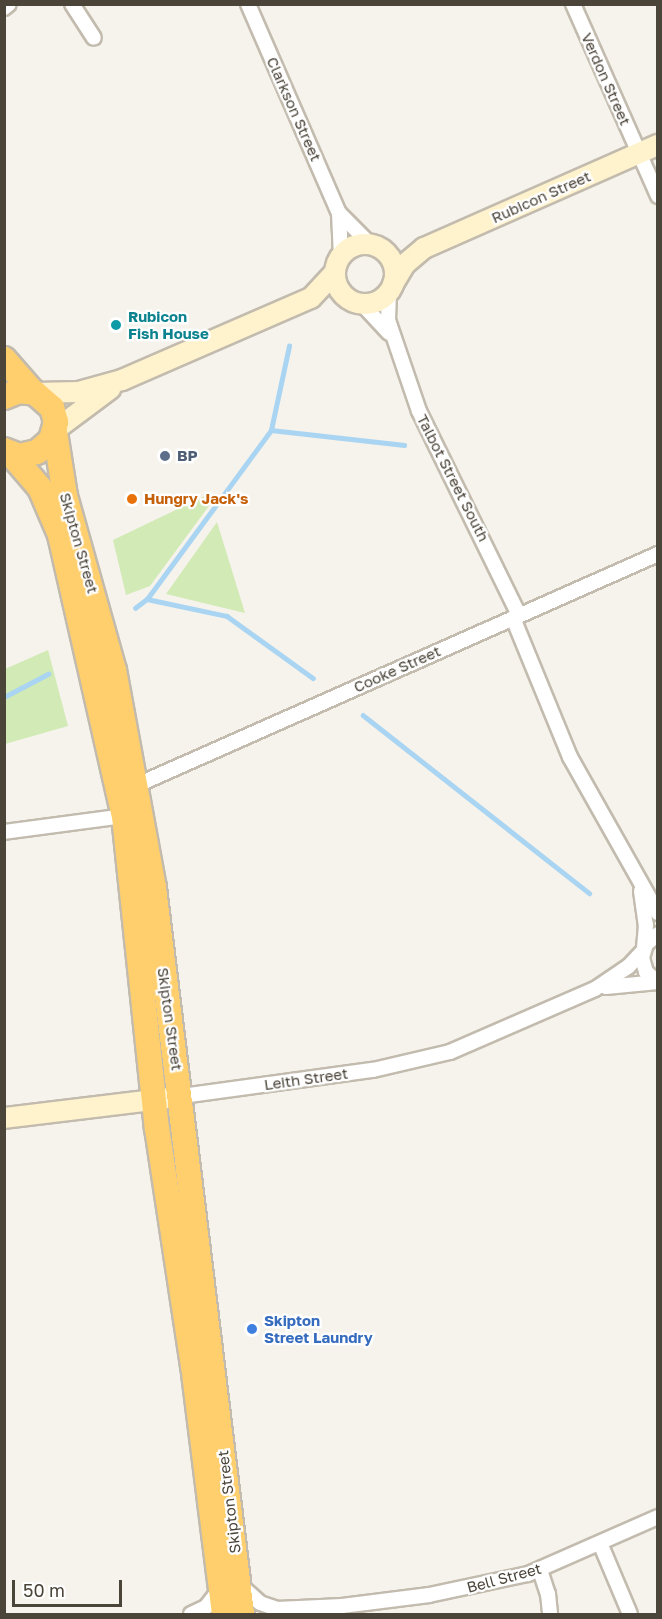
<!DOCTYPE html>
<style>
body{margin:0}
#map{position:relative;width:662px;height:1619px;overflow:hidden;background:#f6f3ec;font-family:"Golos Text",sans-serif}
div>[style]{position:absolute}
.green>*{inset:0;background:#d2eab5}
.stream>*{height:4.5px;margin:-2.25px;padding:0 2.25px;transform-origin:2.25px;border-radius:2.25px;background:#a9d4f2}
.roads{filter:drop-shadow(2px 0 #c2bbae) drop-shadow(-2px 0 #c2bbae) drop-shadow(0 2px #c2bbae) drop-shadow(0 -2px #c2bbae)}
.street>*{height:14px;margin:-7px;padding:0 7px;transform-origin:7px;border-radius:7px;background:#fff}
.secondary>*{height:20px;margin:-10px;padding:0 10px;transform-origin:10px;border-radius:10px;background:#fff3cd}
.secondary>.ring{margin:-10px;padding:0;box-sizing:content-box;background:none;border:20px solid #fff3cd;border-radius:50%}
.highway>*{height:24px;margin:-12px;padding:0 12px;transform-origin:12px;border-radius:12px;background:#ffcf6e}
.dots>*{width:16px;height:16px;translate:-50% -50%;box-sizing:border-box;border:3px solid #fff;border-radius:50%}
span{translate:-50% -50%;white-space:nowrap;text-align:center;line-height:1.15;-webkit-text-stroke:4.5px #fff;paint-order:stroke}
.street-label{font-size:15px;color:#4b4439}
.culture-label{font-size:15px;color:#0d838f;font-weight:700}
.left{translate:0 -50%;text-align:left}
.service-label{font-size:15px;color:#4e5e75;font-weight:700}
.food-label{font-size:15px;color:#c56008;font-weight:700}
.shop-label{font-size:15px;color:#366cbe;font-weight:700}
.frame{position:absolute;inset:0;border:6px solid #4b4439;pointer-events:none}
.scale{position:absolute;left:12px;top:1580px;width:110px;height:27px;box-sizing:border-box;border:3px solid #4b4439;border-top:0;padding-left:8px;font-size:18px;line-height:21px;white-space:nowrap;color:#4b4439;-webkit-text-stroke:4px #fff;paint-order:stroke}
</style>
<div id="map">
<div class="green">
<div style="clip-path:polygon(209px 494px,214px 499px,150px 586px,126px 595px,113px 540px)"></div>
<div style="clip-path:polygon(217px 522px,245px 613px,166px 594px)"></div>
<div style="clip-path:polygon(48px 650px,68px 726px,5px 744px,5px 669px)"></div>
</div>
<div class="stream">
<div style="left:271px;top:430px;width:134px;rotate:6.4deg"></div>
<div style="left:147px;top:599px;width:210px;rotate:-53.7deg"></div>
<div style="left:271px;top:430px;width:86px;rotate:-77.9deg"></div>
<div style="left:135px;top:608px;width:15px;rotate:-37deg"></div>
<div style="left:147px;top:599px;width:82px;rotate:12deg"></div>
<div style="left:227px;top:616px;width:106px;rotate:35.8deg"></div>
<div style="left:4px;top:697px;width:50px;rotate:-27.6deg"></div>
<div style="left:363px;top:715px;width:288px;rotate:38.2deg"></div>
</div>
<div class="roads">
<div class="street">
<div style="left:72px;top:4px;width:40px;rotate:57.1deg"></div>
<div style="left:248px;top:4px;width:228px;rotate:66.5deg"></div>
<div style="left:339px;top:213px;width:44px;rotate:45deg"></div>
<div style="left:573px;top:4px;width:210px;rotate:66.1deg"></div>
<div style="left:4px;top:8px;width:6px;rotate:-39deg"></div>
<div style="left:339px;top:213px;width:44px;rotate:87.4deg"></div>
<div style="left:389px;top:292px;width:28px;rotate:92deg"></div>
<div style="left:388px;top:320px;width:96px;rotate:71.2deg"></div>
<div style="left:419px;top:411px;width:227px;rotate:63.9deg"></div>
<div style="left:361px;top:303px;width:41px;rotate:47deg"></div>
<div style="left:513px;top:618px;width:150px;rotate:67.7deg"></div>
<div style="left:570px;top:757px;width:179px;rotate:60.6deg"></div>
<div style="left:137px;top:785px;width:570px;rotate:-23.91deg"></div>
<div style="left:4px;top:832px;width:121px;rotate:-7.6deg"></div>
<div style="left:641px;top:891px;width:34px;rotate:82deg"></div>
<div style="left:646px;top:925px;width:22px;rotate:95deg"></div>
<div style="left:658px;top:934px;width:16px;rotate:140deg"></div>
<div style="left:646px;top:944px;width:15px;rotate:106deg"></div>
<div style="left:642px;top:958px;width:15px;rotate:74deg"></div>
<div style="left:646px;top:972px;width:16px;rotate:40deg"></div>
<div style="left:606px;top:987px;width:52px;rotate:-5.5deg"></div>
<div style="left:182px;top:1096px;width:193px;rotate:-7.8deg"></div>
<div style="left:373px;top:1070px;width:79px;rotate:-13.2deg"></div>
<div style="left:450px;top:1052px;width:158px;rotate:-23.5deg"></div>
<div style="left:595px;top:989px;width:40px;rotate:-34deg"></div>
<div style="left:628px;top:967px;width:22px;rotate:-47deg"></div>
<div style="left:600px;top:1543px;width:77px;rotate:67.1deg"></div>
<div style="left:540px;top:1570px;width:25px;rotate:72deg"></div>
<div style="left:548px;top:1594px;width:20px;rotate:84deg"></div>
<div style="left:239px;top:1584px;width:28px;rotate:42deg"></div>
<div style="left:260px;top:1603px;width:18px;rotate:19deg"></div>
<div style="left:277px;top:1609px;width:65px;rotate:-2.6deg"></div>
<div style="left:342px;top:1606px;width:88px;rotate:-7.2deg"></div>
<div style="left:429px;top:1595px;width:101px;rotate:-12deg"></div>
<div style="left:528px;top:1574px;width:142px;rotate:-23.7deg"></div>
<div style="left:191px;top:1614px;width:17px;rotate:-25deg"></div>
<div style="left:206px;top:1607px;width:23px;rotate:-52deg"></div>
</div>
<div class="secondary">
<div class="ring" style="left:335px;top:244px;width:40px;height:40px"></div>
<div style="left:393px;top:284px;width:23px;rotate:-59deg"></div>
<div style="left:405px;top:264px;width:25px;rotate:-40deg"></div>
<div style="left:424px;top:248px;width:256px;rotate:-23.8deg"></div>
<div style="left:35px;top:393px;width:44px;rotate:-1.3deg"></div>
<div style="left:79px;top:392px;width:45px;rotate:-15.6deg"></div>
<div style="left:122px;top:380px;width:206px;rotate:-23.5deg"></div>
<div style="left:311px;top:298px;width:35px;rotate:-47deg"></div>
<div style="left:55px;top:430px;width:69px;rotate:-36.7deg"></div>
<div style="left:4px;top:1118px;width:166px;rotate:-6.9deg"></div>
</div>
<div class="highway">
<div style="left:4px;top:359px;width:44px;rotate:48.7deg"></div>
<div style="left:4px;top:397px;width:16px;rotate:-22deg"></div>
<div style="left:19px;top:391px;width:16px;rotate:7deg"></div>
<div style="left:35px;top:393px;width:23px;rotate:41deg"></div>
<div style="left:52px;top:408px;width:15px;rotate:74deg"></div>
<div style="left:56px;top:422px;width:19px;rotate:106deg"></div>
<div style="left:51px;top:440px;width:18px;rotate:139deg"></div>
<div style="left:37px;top:452px;width:18px;rotate:167deg"></div>
<div style="left:19px;top:456px;width:16px;rotate:-158deg"></div>
<div style="left:55px;top:432px;width:65px;rotate:81.1deg"></div>
<div style="left:65px;top:496px;width:181px;rotate:74.3deg"></div>
<div style="left:114px;top:670px;width:222px;rotate:79.6deg"></div>
<div style="left:154px;top:888px;width:731px;rotate:83.09deg"></div>
<div style="left:10px;top:453px;width:46px;rotate:49.4deg"></div>
<div style="left:40px;top:488px;width:51px;rotate:66.9deg"></div>
<div style="left:60px;top:535px;width:288px;rotate:77.2deg"></div>
<div style="left:124px;top:816px;width:314px;rotate:84deg"></div>
<div style="left:157px;top:1128px;width:240px;rotate:81.4deg"></div>
<div style="left:193px;top:1365px;width:251px;rotate:82.9deg"></div>
</div>
</div>
<div class="dots">
<div style="left:116px;top:325px;background:#0f9aa8"></div>
<div style="left:165px;top:456px;background:#5c6f8a"></div>
<div style="left:132px;top:499px;background:#e8710a"></div>
<div style="left:252px;top:1329px;background:#3f7fe0"></div>
</div>
<div class="street-label">
<span style="left:606px;top:79px;rotate:66deg">Verdon Street</span>
<span style="left:294px;top:109px;rotate:66deg">Clarkson Street</span>
<span style="left:541px;top:197px;rotate:-24deg">Rubicon Street</span>
<span style="left:453px;top:478px;rotate:63deg">Talbot Street South</span>
<span style="left:79px;top:543px;rotate:74deg">Skipton Street</span>
<span style="left:397px;top:669px;rotate:-24deg">Cooke Street</span>
<span style="left:170px;top:1019px;rotate:82deg">Skipton Street</span>
<span style="left:306px;top:1079px;rotate:-8deg">Leith Street</span>
<span style="left:229px;top:1502px;rotate:-97deg">Skipton Street</span>
<span style="left:504px;top:1578px;rotate:-15deg">Bell Street</span>
</div>
<div class="culture-label">
<span class="left" style="left:128px;top:325px">Rubicon<br>Fish House</span>
</div>
<div class="service-label">
<span class="left" style="left:177px;top:456px">BP</span>
</div>
<div class="food-label">
<span class="left" style="left:144px;top:499px">Hungry Jack's</span>
</div>
<div class="shop-label">
<span class="left" style="left:264px;top:1329px">Skipton<br>Street Laundry</span>
</div>
<div class="frame"></div>
<div class="scale">50 m</div>
</div>
